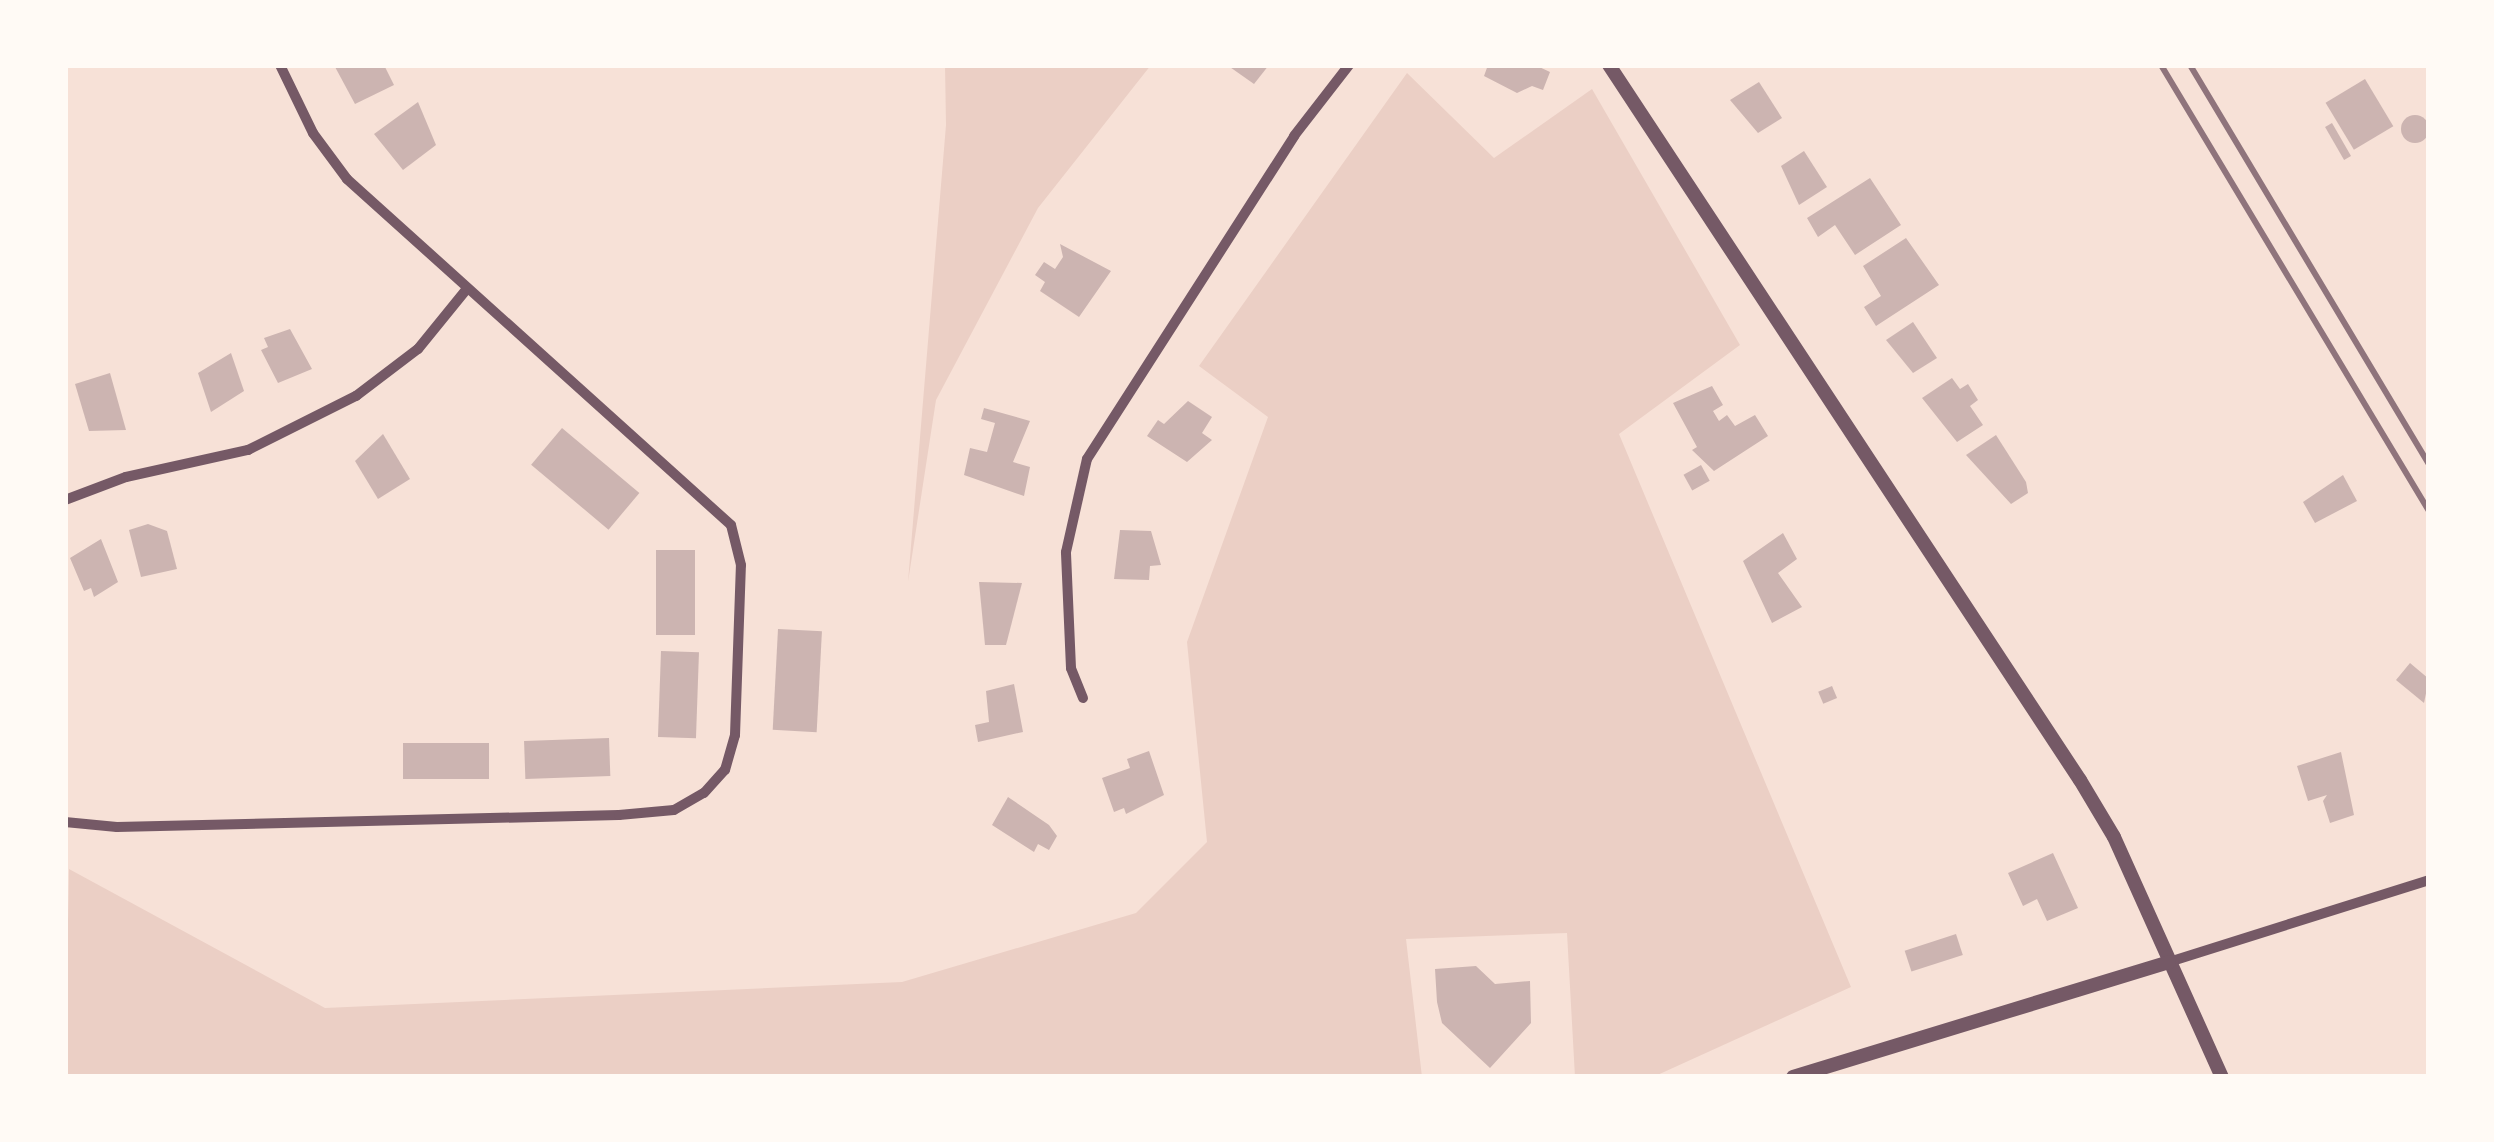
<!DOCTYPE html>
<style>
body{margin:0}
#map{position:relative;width:2494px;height:1142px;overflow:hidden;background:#f7e1d7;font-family:Rubik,sans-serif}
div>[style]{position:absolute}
.green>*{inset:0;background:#ebcfc5}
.building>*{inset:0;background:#ccb4b1;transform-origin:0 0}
.round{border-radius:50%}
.minor>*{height:10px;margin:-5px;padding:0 5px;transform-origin:5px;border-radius:5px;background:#755966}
.tertiary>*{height:14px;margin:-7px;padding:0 7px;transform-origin:7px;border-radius:7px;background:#755966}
.rail>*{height:6px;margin:-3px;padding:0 3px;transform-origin:3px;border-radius:3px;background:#8f747c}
span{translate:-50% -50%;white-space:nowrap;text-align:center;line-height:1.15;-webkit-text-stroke:8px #fffaf5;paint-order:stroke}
.frame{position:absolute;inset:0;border:68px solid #fffaf5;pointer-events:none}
</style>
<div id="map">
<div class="green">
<div style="clip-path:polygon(945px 65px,1151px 65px,1038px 208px,936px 400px,908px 582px,946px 125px)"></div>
<div style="clip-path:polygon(1407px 73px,1494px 158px,1592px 89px,1740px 345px,1619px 434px,1851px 987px,1653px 1077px,1575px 1077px,1567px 933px,1406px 939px,1422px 1077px,65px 1077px,69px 869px,325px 1008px,902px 982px,1136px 913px,1207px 842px,1187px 642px,1268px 417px,1199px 366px)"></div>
</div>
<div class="building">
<div style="clip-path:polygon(334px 65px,384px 65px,394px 85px,355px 104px)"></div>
<div style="clip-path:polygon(1227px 65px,1269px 65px,1254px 84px)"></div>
<div style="clip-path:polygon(1488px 65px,1535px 65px,1550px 72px,1543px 90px,1532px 86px,1517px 93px,1484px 76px)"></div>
<div style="left:2365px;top:79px;width:55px;height:46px;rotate:59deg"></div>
<div style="clip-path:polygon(1759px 82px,1782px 118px,1758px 133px,1730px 100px)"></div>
<div style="clip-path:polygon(418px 102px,436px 145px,403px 170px,374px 134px)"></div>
<div class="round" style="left:2401px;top:115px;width:28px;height:28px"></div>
<div style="left:2332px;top:123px;width:38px;height:8px;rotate:60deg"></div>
<div style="clip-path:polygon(1804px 151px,1827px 187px,1799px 205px,1781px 166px)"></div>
<div style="clip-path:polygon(1870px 178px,1901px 225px,1855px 255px,1835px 225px,1818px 237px,1807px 218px)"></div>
<div style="clip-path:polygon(1906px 238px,1939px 285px,1876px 326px,1864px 307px,1881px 296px,1863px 266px)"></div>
<div style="clip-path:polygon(1060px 244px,1111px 271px,1079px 317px,1040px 291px,1045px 282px,1035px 275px,1044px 262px,1055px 269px,1063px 257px)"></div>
<div style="clip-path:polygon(1913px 322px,1937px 358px,1913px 373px,1886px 340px)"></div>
<div style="clip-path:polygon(290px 329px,312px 369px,278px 383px,261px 350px,268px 347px,264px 338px)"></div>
<div style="clip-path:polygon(231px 353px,244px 391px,211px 412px,198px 373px)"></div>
<div style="clip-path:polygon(110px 373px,126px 430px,89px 431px,75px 384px)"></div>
<div style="clip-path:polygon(1952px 378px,1960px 389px,1968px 384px,1978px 400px,1970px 406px,1983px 425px,1957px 442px,1922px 398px)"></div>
<div style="clip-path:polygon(1712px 386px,1723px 405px,1713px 411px,1719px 421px,1727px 415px,1735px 426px,1755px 415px,1768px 436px,1714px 471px,1692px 450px,1697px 447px,1673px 403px)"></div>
<div style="clip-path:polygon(1188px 401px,1212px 417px,1202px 433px,1212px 440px,1187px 462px,1147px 436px,1158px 420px,1164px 424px)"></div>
<div style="clip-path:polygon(984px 408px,1030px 421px,1013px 462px,1030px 467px,1024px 496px,964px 475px,970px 448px,987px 452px,995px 423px,981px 419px)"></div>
<div style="left:562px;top:428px;width:101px;height:48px;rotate:40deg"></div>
<div style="clip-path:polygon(383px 434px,410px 479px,378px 499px,355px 461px)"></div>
<div style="clip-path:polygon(1996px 435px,2026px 482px,2028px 493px,2011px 504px,1966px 455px)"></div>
<div style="left:1701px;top:465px;width:18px;height:20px;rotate:61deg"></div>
<div style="clip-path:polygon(2343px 475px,2357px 501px,2315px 523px,2303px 502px)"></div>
<div style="clip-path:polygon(148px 524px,167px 531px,177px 569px,141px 577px,129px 530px)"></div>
<div style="clip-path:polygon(1120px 530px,1151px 531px,1161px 565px,1150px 566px,1149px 580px,1114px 579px)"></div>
<div style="clip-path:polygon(1783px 533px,1797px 559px,1778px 573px,1802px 607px,1772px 623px,1743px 561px)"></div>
<div style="clip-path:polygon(101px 539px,118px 582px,94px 597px,91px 588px,84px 591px,70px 558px)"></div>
<div style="left:656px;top:550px;width:39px;height:85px"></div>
<div style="clip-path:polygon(979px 582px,1022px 583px,1006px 645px,985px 645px)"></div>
<div style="left:778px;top:629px;width:44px;height:101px;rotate:3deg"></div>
<div style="left:661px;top:651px;width:38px;height:86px;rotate:2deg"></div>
<div style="clip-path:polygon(2410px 663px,2429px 679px,2424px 703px,2396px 680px)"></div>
<div style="clip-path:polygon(1014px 684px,1023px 732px,978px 742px,975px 725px,989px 722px,986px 691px)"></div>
<div style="left:1832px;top:686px;width:13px;height:15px;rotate:67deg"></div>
<div style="left:609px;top:738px;width:38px;height:85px;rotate:88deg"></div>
<div style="left:403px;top:743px;width:86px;height:36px"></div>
<div style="clip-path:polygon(1149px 751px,1164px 795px,1126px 814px,1124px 808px,1114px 812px,1102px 778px,1130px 768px,1127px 759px)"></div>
<div style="clip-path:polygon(2341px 752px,2354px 815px,2330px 823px,2323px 801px,2327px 795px,2308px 801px,2297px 766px)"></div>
<div style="clip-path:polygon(1008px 797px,1049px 825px,1057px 836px,1049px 850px,1038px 844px,1034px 852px,992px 825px)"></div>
<div style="clip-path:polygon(2053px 853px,2078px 908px,2047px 921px,2037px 899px,2023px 906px,2008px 873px)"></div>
<div style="left:1956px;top:934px;width:22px;height:54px;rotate:72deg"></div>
<div style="clip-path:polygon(1476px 966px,1495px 984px,1530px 981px,1531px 1023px,1490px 1068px,1442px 1023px,1437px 1002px,1435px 969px)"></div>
</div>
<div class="minor">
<div style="left:65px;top:500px;width:65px;rotate:-20.7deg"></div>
<div style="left:126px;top:477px;width:125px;rotate:-12.5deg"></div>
<div style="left:248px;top:450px;width:121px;rotate:-26.6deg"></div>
<div style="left:356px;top:396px;width:78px;rotate:-37.2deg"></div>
<div style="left:418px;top:349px;width:76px;rotate:-50.9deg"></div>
<div style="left:1083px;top:698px;width:32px;rotate:-112deg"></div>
<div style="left:1071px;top:668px;width:116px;rotate:-92.5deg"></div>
<div style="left:1066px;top:552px;width:95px;rotate:-77.3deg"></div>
<div style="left:1087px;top:459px;width:384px;rotate:-57.3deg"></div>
<div style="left:1294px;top:136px;width:90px;rotate:-52.2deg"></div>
<div style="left:65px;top:822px;width:52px;rotate:5.5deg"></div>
<div style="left:117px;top:827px;width:502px;rotate:-1.37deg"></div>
<div style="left:619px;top:815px;width:55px;rotate:-5.2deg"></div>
<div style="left:674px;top:810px;width:34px;rotate:-30deg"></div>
<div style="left:704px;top:793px;width:31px;rotate:-48deg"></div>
<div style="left:725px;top:770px;width:36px;rotate:-74deg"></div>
<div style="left:735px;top:735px;width:170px;rotate:-88deg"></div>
<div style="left:741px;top:565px;width:41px;rotate:-104deg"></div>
<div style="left:731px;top:525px;width:517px;rotate:-137.98deg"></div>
<div style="left:347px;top:179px;width:57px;rotate:-126.5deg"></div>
<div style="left:313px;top:133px;width:76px;rotate:-115.9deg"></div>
<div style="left:2169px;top:962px;width:273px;rotate:-17.5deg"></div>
</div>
<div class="tertiary">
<div style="left:1609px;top:65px;width:856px;rotate:56.63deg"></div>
<div style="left:2080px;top:780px;width:66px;rotate:59.2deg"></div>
<div style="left:2114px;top:837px;width:263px;rotate:65.8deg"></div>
<div style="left:1793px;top:1077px;width:393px;rotate:-17deg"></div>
</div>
<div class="rail">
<div style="left:2161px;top:65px;width:520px;rotate:59deg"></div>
<div style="left:2190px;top:65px;width:465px;rotate:59.1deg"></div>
</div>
<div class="frame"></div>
</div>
